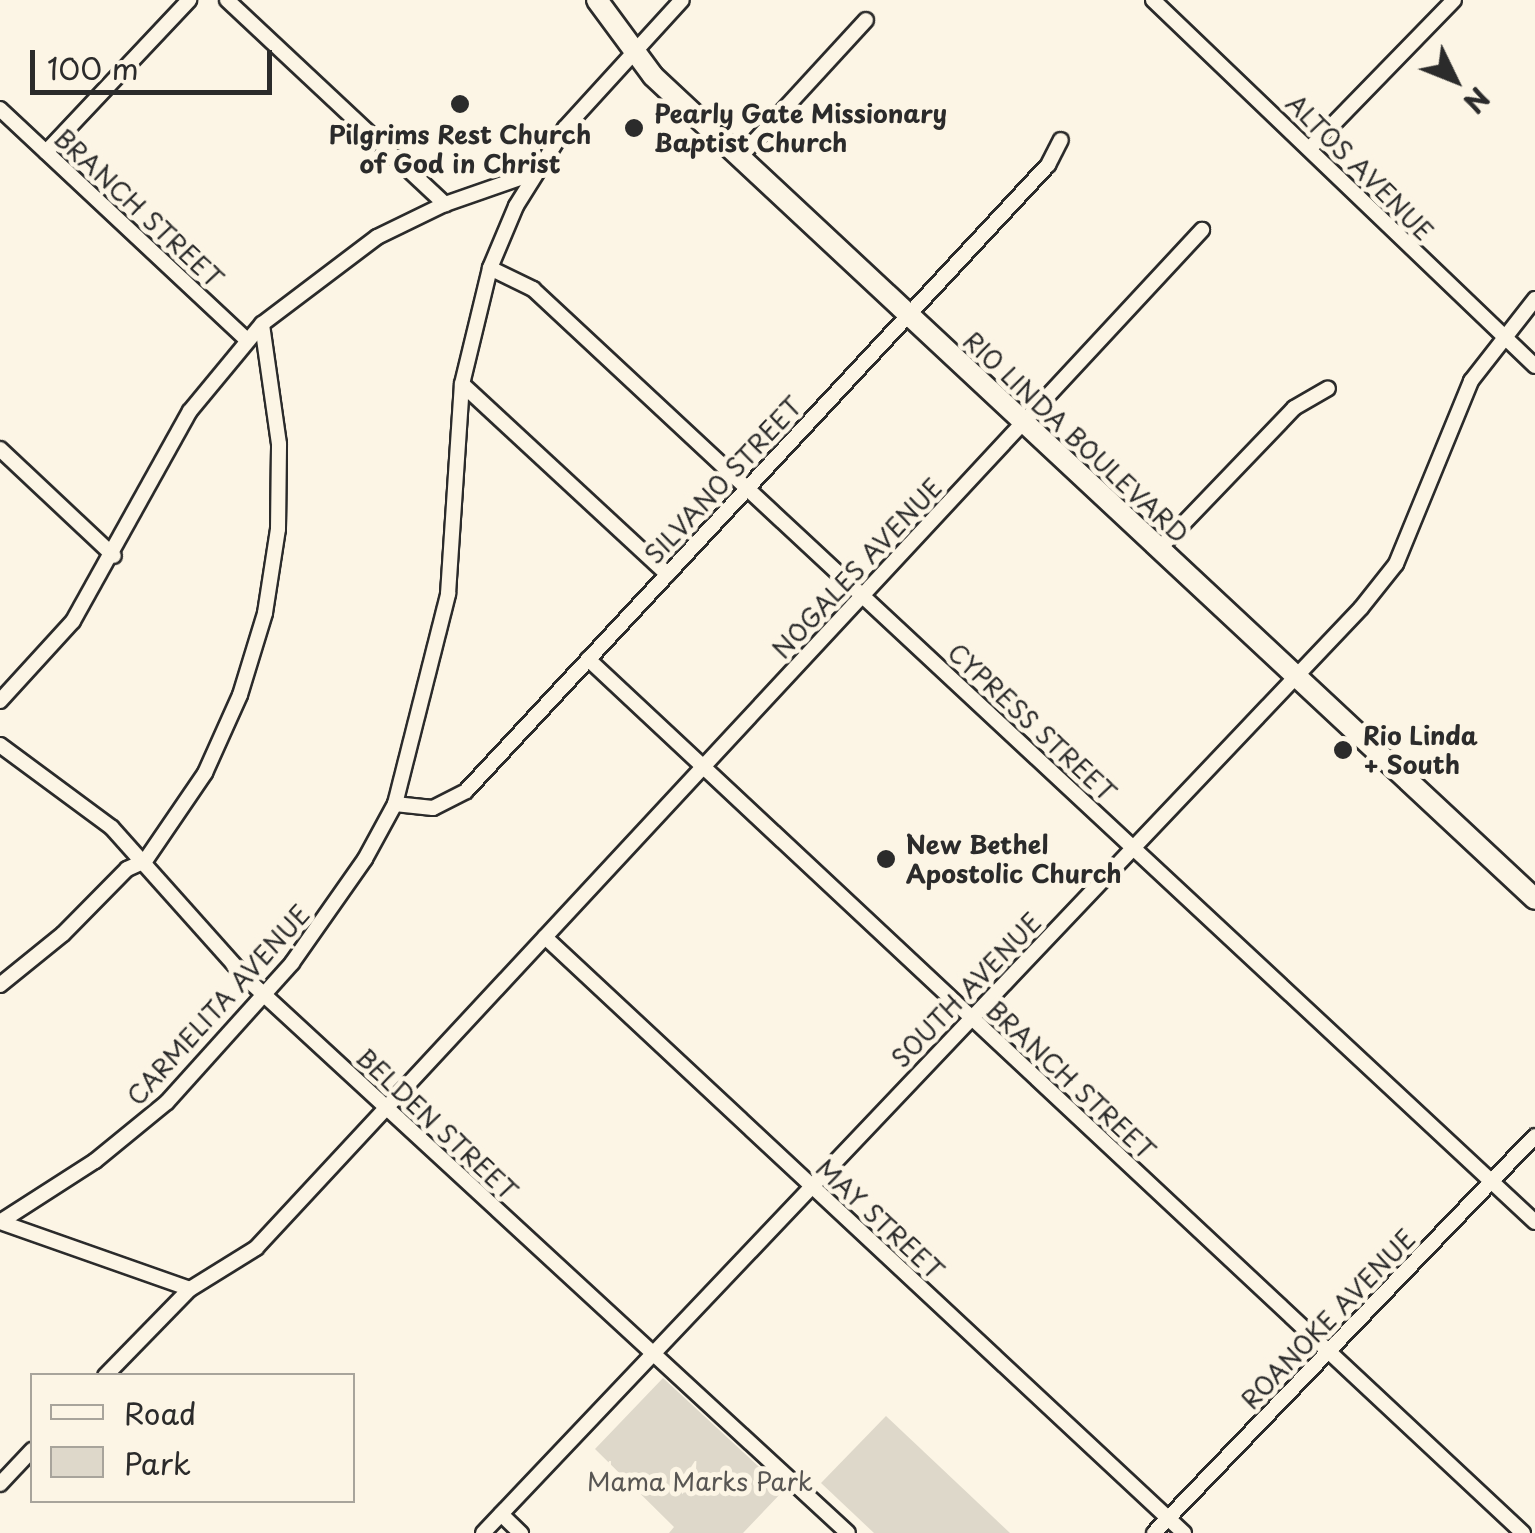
<!DOCTYPE html>
<style>
body{margin:0}
#map{position:relative;width:1535px;height:1533px;overflow:hidden;background:#fcf5e5;font-family:"Playpen Sans",sans-serif}
div>[style]{position:absolute}
.green>*{inset:0;background:#ded8ca}
.roads{filter:drop-shadow(2px 0 #2b2b2b) drop-shadow(-2px 0 #2b2b2b) drop-shadow(0 2px #2b2b2b) drop-shadow(0 -2px #2b2b2b)}
.street>*{height:14px;margin:-7px;padding:0 7px;transform-origin:7px;border-radius:7px;background:#fcf5e5}
.secondary>*{height:20px;margin:-10px;padding:0 10px;transform-origin:10px;border-radius:10px;background:#fcf5e5}
.dots>*{width:28px;height:28px;translate:-50% -50%;box-sizing:border-box;border:5px solid #fcf5e5;border-radius:50%}
span{translate:-50% -50%;white-space:nowrap;text-align:center;line-height:1.15;-webkit-text-stroke:10px #fcf5e5;paint-order:stroke}
.poi-label{font-size:25px;color:#2b2b2b;font-weight:700}
.left{translate:0 -50%;text-align:left}
.street-label{font-size:25px;color:#2b2b2b}
.park-label{font-size:25px;color:#585653}
.legend{position:absolute;left:30px;top:1373px;width:325px;height:130px;box-sizing:border-box;background:#fcf5e5;border:2px solid #a8a49b;margin:0;padding:12px 18px;list-style:none;font-size:30px;color:#2b2b2b}
.legend li{display:flex;align-items:center;gap:20px;height:50px}
.legend b{width:50px;border:2px solid #a8a49b}
.north{position:absolute;left:1405px;top:30px;width:100px;height:100px;-webkit-text-stroke:8px #fcf5e5;paint-order:stroke;rotate:133deg;font-size:28px;font-weight:700;line-height:40px;text-align:center;color:#2b2b2b}
.north::after{content:'';display:block;margin:auto;width:35px;height:45px;background:#2b2b2b;clip-path:polygon(50% 0,100% 100%,50% 72%,0 100%)}
.scale{position:absolute;left:30px;top:50px;width:242px;height:45px;box-sizing:border-box;border:5px solid #2b2b2b;border-top:0;padding-left:12px;font-size:30px;line-height:35px;white-space:nowrap;color:#2b2b2b;-webkit-text-stroke:8px #fcf5e5;paint-order:stroke}
</style>
<div id="map">
<div class="green">
<div style="clip-path:polygon(663px 1378px,784px 1490px,743px 1533px,669px 1533px,674px 1527px,595px 1449px)"></div>
<div style="clip-path:polygon(886px 1416px,1010px 1533px,874px 1533px,821px 1483px)"></div>
</div>
<div class="roads">
<div class="street">
<div style="left:227px;top:0;width:299px;rotate:43.1deg"></div>
<div style="left:1153px;top:0;width:529px;rotate:43.77deg"></div>
<div style="left:0;top:109px;width:338px;rotate:43.1deg"></div>
<div style="left:1311px;top:147px;width:205px;rotate:-45.8deg"></div>
<div style="left:46px;top:152px;width:209px;rotate:-46.7deg"></div>
<div style="left:740px;top:157px;width:186px;rotate:-47.4deg"></div>
<div style="left:490px;top:268px;width:48px;rotate:26deg"></div>
<div style="left:533px;top:289px;width:1369px;rotate:42.96deg"></div>
<div style="left:462px;top:384px;width:280px;rotate:42.8deg"></div>
<div style="left:0;top:449px;width:156px;rotate:43.2deg"></div>
<div style="left:1159px;top:549px;width:195px;rotate:-46.2deg"></div>
<div style="left:1294px;top:408px;width:39px;rotate:-30deg"></div>
<div style="left:588px;top:659px;width:1280px;rotate:43.07deg"></div>
<div style="left:0;top:701px;width:108px;rotate:-47.6deg"></div>
<div style="left:73px;top:621px;width:240px;rotate:-60.9deg"></div>
<div style="left:190px;top:411px;width:113px;rotate:-50.4deg"></div>
<div style="left:262px;top:324px;width:144px;rotate:-37.1deg"></div>
<div style="left:377px;top:237px;width:76px;rotate:-25.9deg"></div>
<div style="left:445px;top:204px;width:94px;rotate:-19.2deg"></div>
<div style="left:0;top:745px;width:139px;rotate:36.5deg"></div>
<div style="left:112px;top:828px;width:203px;rotate:48.2deg"></div>
<div style="left:247px;top:979px;width:817px;rotate:42.67deg"></div>
<div style="left:395px;top:804px;width:38px;rotate:6deg"></div>
<div style="left:433px;top:808px;width:37px;rotate:-27deg"></div>
<div style="left:466px;top:791px;width:855px;rotate:-47.09deg"></div>
<div style="left:1048px;top:165px;width:28px;rotate:-63deg"></div>
<div style="left:545px;top:937px;width:874px;rotate:43.01deg"></div>
<div style="left:0;top:985px;width:81px;rotate:-39deg"></div>
<div style="left:63px;top:934px;width:91px;rotate:-45.4deg"></div>
<div style="left:127px;top:869px;width:20px;rotate:-24deg"></div>
<div style="left:145px;top:861px;width:107px;rotate:-55.7deg"></div>
<div style="left:205px;top:773px;width:85px;rotate:-65.8deg"></div>
<div style="left:240px;top:695px;width:86px;rotate:-73deg"></div>
<div style="left:265px;top:613px;width:85px;rotate:-81.2deg"></div>
<div style="left:278px;top:529px;width:85px;rotate:-89.3deg"></div>
<div style="left:279px;top:444px;width:121px;rotate:-98.1deg"></div>
<div style="left:0;top:1222px;width:113px;rotate:-32.7deg"></div>
<div style="left:95px;top:1161px;width:93px;rotate:-39.3deg"></div>
<div style="left:167px;top:1102px;width:187px;rotate:-48deg"></div>
<div style="left:292px;top:963px;width:127px;rotate:-54.9deg"></div>
<div style="left:365px;top:859px;width:63px;rotate:-61.4deg"></div>
<div style="left:395px;top:804px;width:217px;rotate:-75.8deg"></div>
<div style="left:448px;top:594px;width:210px;rotate:-86.2deg"></div>
<div style="left:462px;top:384px;width:119px;rotate:-76.4deg"></div>
<div style="left:490px;top:268px;width:67px;rotate:-67.2deg"></div>
<div style="left:516px;top:206px;width:92px;rotate:-57.9deg"></div>
<div style="left:565px;top:128px;width:173px;rotate:-47.6deg"></div>
<div style="left:0;top:1222px;width:201px;rotate:19.4deg"></div>
<div style="left:105px;top:1376px;width:122px;rotate:-45.7deg"></div>
<div style="left:190px;top:1289px;width:78px;rotate:-31.8deg"></div>
<div style="left:256px;top:1248px;width:1390px;rotate:-47.1deg"></div>
<div style="left:0;top:1484px;width:47px;rotate:-46.7deg"></div>
<div style="left:501px;top:1514px;width:28px;rotate:44deg"></div>
<div style="left:483px;top:1533px;width:1275px;rotate:-46.49deg"></div>
<div style="left:1361px;top:608px;width:56px;rotate:-51.5deg"></div>
<div style="left:1396px;top:564px;width:198px;rotate:-67.7deg"></div>
<div style="left:1471px;top:381px;width:104px;rotate:-52deg"></div>
<div style="left:1154px;top:1533px;width:550px;rotate:-46.18deg"></div>
</div>
<div class="secondary">
<div style="left:597px;top:0;width:94px;rotate:53.6deg"></div>
<div style="left:653px;top:76px;width:1206px;rotate:43.02deg"></div>
</div>
</div>
<div class="dots">
<div style="left:460px;top:104px;background:#2b2b2b"></div>
<div style="left:634px;top:128px;background:#2b2b2b"></div>
<div style="left:1343px;top:750px;background:#2b2b2b"></div>
<div style="left:886px;top:859px;background:#2b2b2b"></div>
</div>
<div class="poi-label">
<span class="left" style="left:654px;top:128px">Pearly Gate Missionary<br>Baptist Church</span>
<span style="left:460px;top:149px">Pilgrims Rest Church<br>of God in Christ</span>
<span class="left" style="left:1363px;top:750px">Rio Linda<br>+ South</span>
<span class="left" style="left:906px;top:859px">New Bethel<br>Apostolic Church</span>
</div>
<div class="street-label">
<span style="left:1360px;top:167px;rotate:45deg">ALTOS AVENUE</span>
<span style="left:139px;top:208px;rotate:43deg">BRANCH STREET</span>
<span style="left:1076px;top:437px;rotate:43deg">RIO LINDA BOULEVARD</span>
<span style="left:723px;top:480px;rotate:-47deg">SILVANO STREET</span>
<span style="left:857px;top:568px;rotate:-47deg">NOGALES AVENUE</span>
<span style="left:1032px;top:722px;rotate:43deg">CYPRESS STREET</span>
<span style="left:966px;top:990px;rotate:-46deg">SOUTH AVENUE</span>
<span style="left:218px;top:1005px;rotate:-48deg">CARMELITA AVENUE</span>
<span style="left:1071px;top:1080px;rotate:43deg">BRANCH STREET</span>
<span style="left:437px;top:1124px;rotate:43deg">BELDEN STREET</span>
<span style="left:880px;top:1219px;rotate:43deg">MAY STREET</span>
<span style="left:1328px;top:1319px;rotate:-46deg">ROANOKE AVENUE</span>
</div>
<div class="park-label">
<span style="left:700px;top:1481px">Mama Marks Park</span>
</div>
<ul class="legend">
<li><b style="height:12px;background:#fcf5e5"></b>Road</li>
<li><b style="height:28px;background:#ded8ca"></b>Park</li>
</ul>
<div class="north">N</div>
<div class="scale">100 m</div>
</div>
